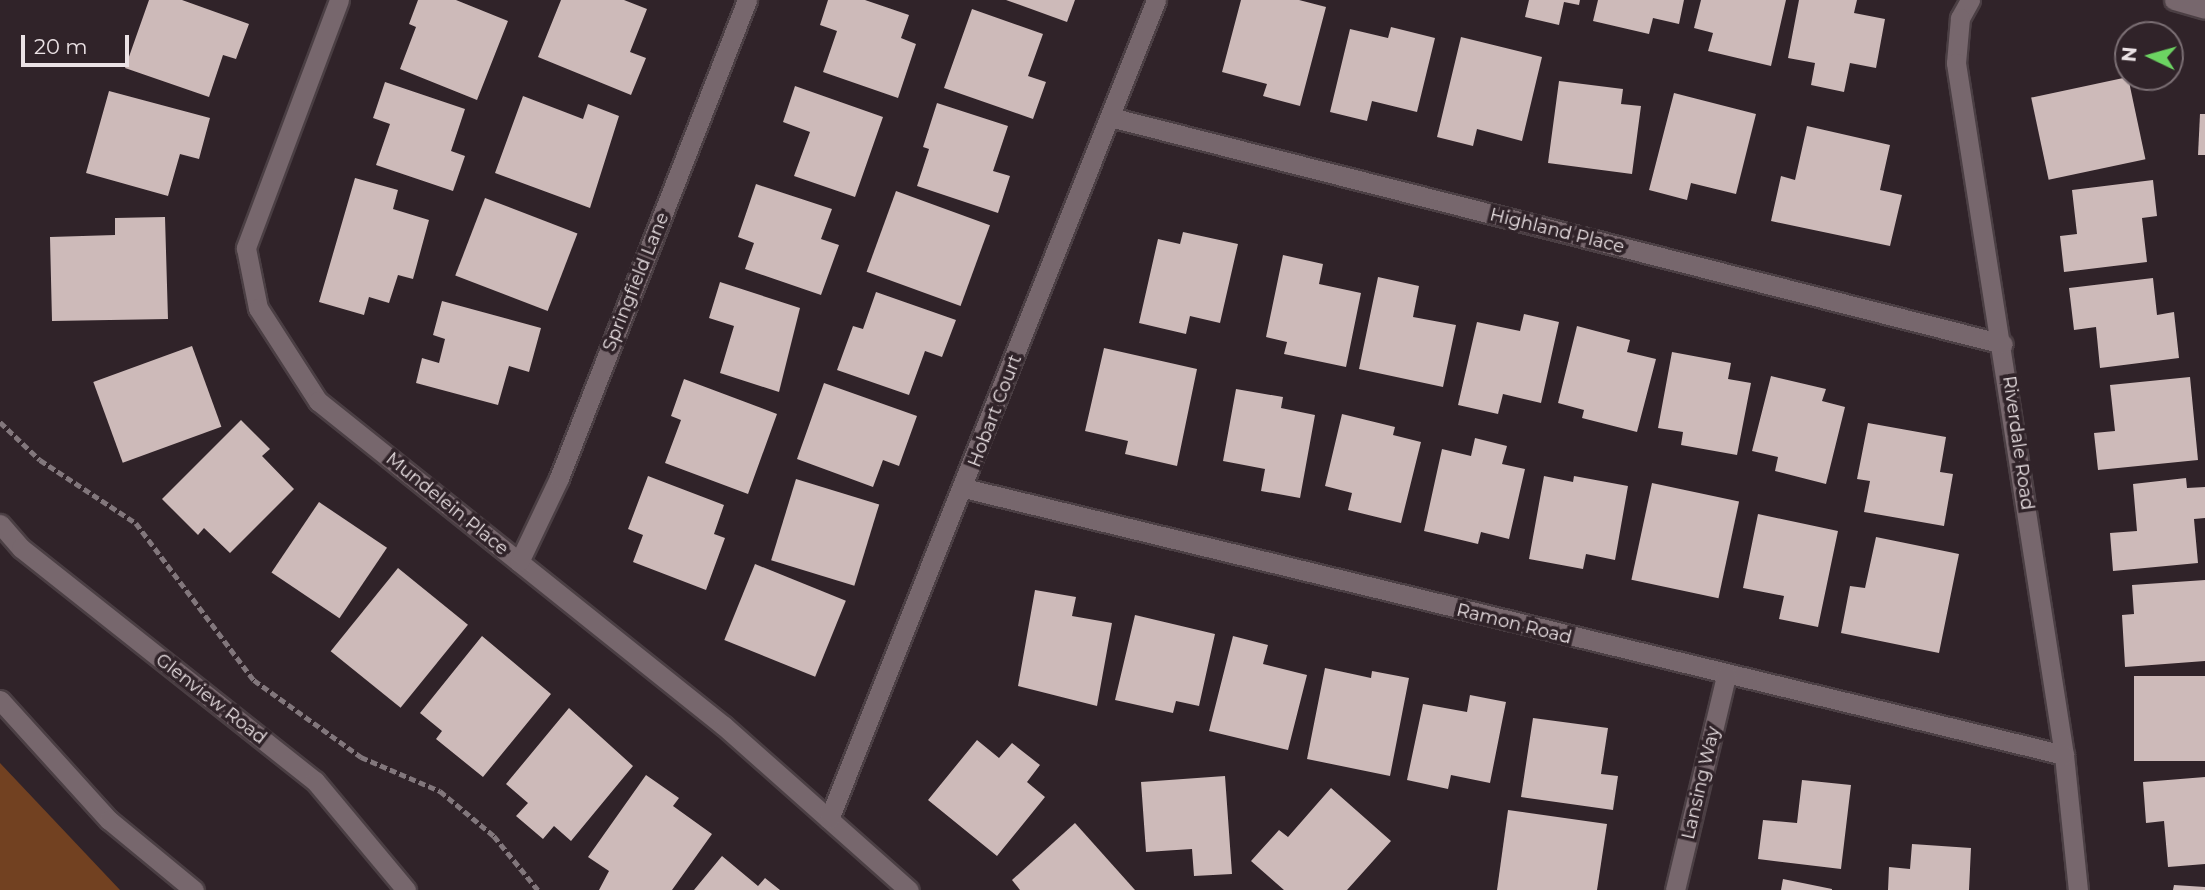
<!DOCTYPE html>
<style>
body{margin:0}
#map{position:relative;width:2205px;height:890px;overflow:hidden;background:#302329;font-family:Montserrat,sans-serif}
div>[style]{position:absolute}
.green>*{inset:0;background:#724121}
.building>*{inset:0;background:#cdbab9;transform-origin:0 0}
.path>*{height:4.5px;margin-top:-2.25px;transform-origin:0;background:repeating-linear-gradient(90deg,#82777c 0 7px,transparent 0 10.5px)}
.roads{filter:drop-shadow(2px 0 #4b3f44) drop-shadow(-2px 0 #4b3f44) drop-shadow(0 2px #4b3f44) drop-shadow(0 -2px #4b3f44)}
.minor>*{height:19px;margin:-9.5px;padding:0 9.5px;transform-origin:9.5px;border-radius:9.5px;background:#77676d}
span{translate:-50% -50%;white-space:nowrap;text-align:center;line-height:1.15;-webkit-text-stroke:7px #302329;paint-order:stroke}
.street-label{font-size:18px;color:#ebe2e5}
.north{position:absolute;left:2114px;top:21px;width:70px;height:70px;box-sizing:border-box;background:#302329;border:2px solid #7b6f74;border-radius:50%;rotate:275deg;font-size:19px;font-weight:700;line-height:28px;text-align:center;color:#ebe2e5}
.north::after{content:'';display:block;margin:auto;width:24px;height:32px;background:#6cd362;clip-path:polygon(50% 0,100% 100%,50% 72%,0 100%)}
.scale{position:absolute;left:21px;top:35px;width:108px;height:32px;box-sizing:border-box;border:4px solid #ebe2e5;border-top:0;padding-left:9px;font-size:21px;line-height:24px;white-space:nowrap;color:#ebe2e5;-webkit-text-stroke:5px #302329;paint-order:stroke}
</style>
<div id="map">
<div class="green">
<div style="clip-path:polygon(0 763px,120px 890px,0 890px)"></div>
</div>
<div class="building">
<div style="clip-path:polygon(149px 0,182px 0,249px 24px,236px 59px,223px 55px,209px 97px,125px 68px)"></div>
<div style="clip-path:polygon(418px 0,456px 0,508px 21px,477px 100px,400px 69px,416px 27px,409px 24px)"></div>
<div style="clip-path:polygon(561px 0,624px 0,647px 9px,630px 52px,646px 58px,631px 95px,538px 57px)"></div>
<div style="clip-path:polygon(828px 0,865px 0,909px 15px,901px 38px,916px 44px,898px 98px,823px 72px,837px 31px,820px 25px)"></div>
<div style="clip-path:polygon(1006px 0,1075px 0,1067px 22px)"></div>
<div style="clip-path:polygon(1241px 0,1299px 0,1326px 7px,1300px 106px,1263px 96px,1267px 84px,1222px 72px)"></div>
<div style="clip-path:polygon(1529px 0,1580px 0,1579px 5px,1564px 2px,1559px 25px,1525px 17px)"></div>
<div style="clip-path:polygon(1598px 0,1684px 0,1679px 24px,1653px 18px,1649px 34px,1593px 21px)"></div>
<div style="clip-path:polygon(1701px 0,1786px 0,1771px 66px,1708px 51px,1713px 33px,1694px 28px)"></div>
<div style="clip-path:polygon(1799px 0,1857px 0,1854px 13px,1885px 19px,1876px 68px,1850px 63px,1844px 92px,1811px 85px,1815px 63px,1788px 58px)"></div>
<div style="clip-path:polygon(972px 9px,1043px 34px,1028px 76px,1046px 82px,1033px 119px,944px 88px)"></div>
<div style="clip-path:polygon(1391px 27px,1435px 38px,1417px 112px,1372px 101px,1367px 121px,1330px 112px,1350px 29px,1388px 38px)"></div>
<div style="clip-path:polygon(1461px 37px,1542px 57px,1522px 141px,1477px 129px,1473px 146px,1437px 137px)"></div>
<div style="left:2128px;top:77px;width:84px;height:99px;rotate:78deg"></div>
<div style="clip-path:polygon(1559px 81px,1623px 89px,1621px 104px,1641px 106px,1632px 174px,1548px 163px)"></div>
<div style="clip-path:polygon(385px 82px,465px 109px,451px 151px,465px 156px,453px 191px,376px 165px,390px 124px,373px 118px)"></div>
<div style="clip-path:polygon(795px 86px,883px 117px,855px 197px,794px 176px,810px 132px,783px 122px)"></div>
<div style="clip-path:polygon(109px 91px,210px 118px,199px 159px,180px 154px,168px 196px,86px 173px)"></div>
<div style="clip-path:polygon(1674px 93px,1756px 114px,1736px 194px,1691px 183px,1687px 200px,1649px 190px)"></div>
<div style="clip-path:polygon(523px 96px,583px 119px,588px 104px,619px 116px,590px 208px,495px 173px)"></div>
<div style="clip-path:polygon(937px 103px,1008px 126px,993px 171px,1010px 176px,998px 213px,917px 186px,929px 149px,923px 147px)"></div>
<div style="clip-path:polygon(2200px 114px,2205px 114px,2205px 155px,2198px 155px)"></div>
<div style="clip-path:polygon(1807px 126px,1890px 145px,1880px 190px,1902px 195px,1890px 246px,1771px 221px,1781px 176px,1795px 180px)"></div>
<div style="clip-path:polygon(355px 178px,398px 190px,393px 209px,429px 220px,413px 279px,398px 275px,389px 303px,369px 297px,364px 315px,319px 302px)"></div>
<div style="clip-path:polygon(2153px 180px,2157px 216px,2142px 218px,2147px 262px,2064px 272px,2060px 236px,2077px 234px,2072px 190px)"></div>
<div style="clip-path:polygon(756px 184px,832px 209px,821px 239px,839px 245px,821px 295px,745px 269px,754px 243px,738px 237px)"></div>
<div style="left:896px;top:191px;width:100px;height:86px;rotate:20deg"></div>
<div style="left:485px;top:198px;width:99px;height:83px;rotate:21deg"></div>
<div style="clip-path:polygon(165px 217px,168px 319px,52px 321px,50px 237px,115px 235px,115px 218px)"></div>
<div style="clip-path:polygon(1183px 232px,1238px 244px,1220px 323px,1190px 316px,1186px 334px,1139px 323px,1158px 239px,1180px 244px)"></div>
<div style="clip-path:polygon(1283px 255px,1323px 264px,1319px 284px,1361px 293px,1346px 367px,1284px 354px,1287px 342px,1266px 337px)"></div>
<div style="clip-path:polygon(1378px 277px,1419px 286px,1413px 317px,1456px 325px,1443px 387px,1359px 369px)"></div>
<div style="clip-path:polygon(2153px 278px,2157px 315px,2174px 312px,2179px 358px,2100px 368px,2096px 327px,2074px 330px,2069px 288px)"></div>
<div style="clip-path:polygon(720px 282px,800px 308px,779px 392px,720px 373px,734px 326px,709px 318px)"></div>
<div style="clip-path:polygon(876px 292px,956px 320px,942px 357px,925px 351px,909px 395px,837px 370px,853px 326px,863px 329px)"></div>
<div style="clip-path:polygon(442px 301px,541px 328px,529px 372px,509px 366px,498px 405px,416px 383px,422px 358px,439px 363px,445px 339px,433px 335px)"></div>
<div style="clip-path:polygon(1524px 314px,1559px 322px,1541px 403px,1503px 394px,1498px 414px,1458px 405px,1477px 322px,1520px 331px)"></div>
<div style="clip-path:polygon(1577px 326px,1630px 340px,1627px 352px,1656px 359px,1637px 432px,1582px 418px,1584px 410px,1558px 403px)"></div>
<div style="left:192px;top:346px;width:86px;height:105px;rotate:70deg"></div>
<div style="clip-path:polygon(1104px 348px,1197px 369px,1177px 466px,1125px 454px,1128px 441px,1085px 431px)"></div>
<div style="clip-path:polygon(1672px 352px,1731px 363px,1728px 379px,1751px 383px,1737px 455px,1681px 445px,1683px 432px,1658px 428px)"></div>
<div style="clip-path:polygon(1771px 376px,1826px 389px,1822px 401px,1845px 407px,1826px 484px,1775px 471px,1778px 457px,1752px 451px)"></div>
<div style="clip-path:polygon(2190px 377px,2198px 460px,2098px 470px,2094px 433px,2115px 431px,2110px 385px)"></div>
<div style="clip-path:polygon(684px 379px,777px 414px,748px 494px,665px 463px,681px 420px,671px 416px)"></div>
<div style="clip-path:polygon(824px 383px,917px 416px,899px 466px,883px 460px,873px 487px,797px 459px)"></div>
<div style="clip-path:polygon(1236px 389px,1283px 397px,1281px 408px,1315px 415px,1300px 498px,1261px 491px,1265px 469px,1223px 461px)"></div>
<div style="clip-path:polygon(1342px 414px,1395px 427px,1393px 435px,1421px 442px,1401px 523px,1348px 510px,1352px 493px,1325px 486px)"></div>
<div style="clip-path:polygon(241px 420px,270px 449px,262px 456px,294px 489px,230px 553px,204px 528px,198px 535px,162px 499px)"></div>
<div style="clip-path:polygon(1868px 423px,1946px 437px,1940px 472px,1953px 474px,1944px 526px,1864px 512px,1870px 481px,1857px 479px)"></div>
<div style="clip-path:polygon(1475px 438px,1507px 446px,1502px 464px,1525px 469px,1509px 539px,1481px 532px,1478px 544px,1424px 531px,1442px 449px,1471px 456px)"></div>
<div style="clip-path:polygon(648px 476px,724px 505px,714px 534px,725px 538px,706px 590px,633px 562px,643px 535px,628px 529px)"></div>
<div style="clip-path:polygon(1544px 476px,1573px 482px,1574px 476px,1628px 486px,1615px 560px,1586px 554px,1583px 569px,1529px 559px)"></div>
<div style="clip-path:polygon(2186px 478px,2187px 488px,2205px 487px,2205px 518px,2194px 519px,2198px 563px,2113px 571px,2110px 533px,2137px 531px,2133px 484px)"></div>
<div style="left:796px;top:479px;width:87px;height:85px;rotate:17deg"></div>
<div style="left:1652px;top:483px;width:89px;height:99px;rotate:12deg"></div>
<div style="left:319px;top:502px;width:82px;height:85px;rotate:34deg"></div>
<div style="clip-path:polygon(1758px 514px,1838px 531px,1818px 627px,1779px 619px,1784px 596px,1743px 588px)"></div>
<div style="clip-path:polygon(1876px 537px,1959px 554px,1939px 653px,1841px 633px,1850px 586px,1865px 588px)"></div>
<div style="left:755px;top:564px;width:98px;height:82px;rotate:22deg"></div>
<div style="left:398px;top:568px;width:90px;height:107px;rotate:39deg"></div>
<div style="clip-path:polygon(2205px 580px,2205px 661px,2125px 667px,2122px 615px,2134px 614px,2132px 585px)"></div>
<div style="clip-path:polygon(1035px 590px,1076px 597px,1072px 616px,1112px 623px,1097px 706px,1018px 686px)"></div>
<div style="clip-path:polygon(1135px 615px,1215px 634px,1199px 706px,1176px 701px,1173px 713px,1115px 700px)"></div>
<div style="clip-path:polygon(482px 636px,551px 694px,483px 777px,436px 739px,442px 731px,420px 713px)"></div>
<div style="clip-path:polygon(1233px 636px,1268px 645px,1263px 664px,1307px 675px,1288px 750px,1209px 731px)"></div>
<div style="clip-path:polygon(1325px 668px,1371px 678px,1372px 671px,1409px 678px,1390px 776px,1307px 759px)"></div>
<div style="left:2205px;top:676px;width:85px;height:71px;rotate:90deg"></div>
<div style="clip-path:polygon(1470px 695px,1506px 702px,1490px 783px,1451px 775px,1448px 789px,1407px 780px,1423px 704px,1467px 712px)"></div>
<div style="clip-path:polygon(569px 708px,633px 766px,571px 841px,554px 826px,543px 839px,516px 816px,528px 803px,506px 784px)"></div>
<div style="clip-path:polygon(1533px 718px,1608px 728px,1601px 774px,1618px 776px,1613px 810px,1521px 797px)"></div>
<div style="clip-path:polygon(977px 740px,999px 758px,1012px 743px,1040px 765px,1027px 782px,1045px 797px,997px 856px,928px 800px)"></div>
<div style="clip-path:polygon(646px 775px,679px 798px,673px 806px,712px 834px,672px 890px,599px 890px,609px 871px,588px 857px)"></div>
<div style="clip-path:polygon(1225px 776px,1232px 874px,1194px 876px,1192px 849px,1146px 852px,1141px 782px)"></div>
<div style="clip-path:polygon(2205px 777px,2205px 864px,2168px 867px,2164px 821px,2146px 823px,2143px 782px)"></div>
<div style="clip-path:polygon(1802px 780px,1851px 785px,1841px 869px,1758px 859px,1763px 820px,1797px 823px)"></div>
<div style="clip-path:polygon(1331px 788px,1391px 841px,1347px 890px,1284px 890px,1251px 861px,1279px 830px,1288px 837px)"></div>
<div style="clip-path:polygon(1508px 810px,1607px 824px,1597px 890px,1497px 890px)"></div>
<div style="clip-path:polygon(1075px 823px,1135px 890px,1020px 890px,1012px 880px)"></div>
<div style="clip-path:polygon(1912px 844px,1971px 848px,1969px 890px,1888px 890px,1889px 867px,1910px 869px)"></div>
<div style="clip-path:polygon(722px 856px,758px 886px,765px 878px,780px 890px,694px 890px)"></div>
<div style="clip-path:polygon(1783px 879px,1832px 889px,1832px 890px,1781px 890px)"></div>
<div style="clip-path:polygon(2174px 885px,2205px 887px,2205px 890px,2173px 890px)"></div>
</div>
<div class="path">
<div style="left:0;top:422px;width:55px;rotate:43.5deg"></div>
<div style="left:40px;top:460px;width:115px;rotate:33.3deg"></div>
<div style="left:136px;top:523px;width:196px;rotate:53.1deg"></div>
<div style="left:254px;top:680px;width:132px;rotate:35.7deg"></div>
<div style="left:361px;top:757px;width:86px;rotate:23.3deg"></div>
<div style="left:440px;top:791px;width:70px;rotate:39.8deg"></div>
<div style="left:494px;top:836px;width:70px;rotate:50.8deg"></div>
</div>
<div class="roads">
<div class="minor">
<div style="left:339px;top:0;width:265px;rotate:110.6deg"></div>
<div style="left:246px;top:248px;width:61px;rotate:78.7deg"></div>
<div style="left:258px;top:308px;width:111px;rotate:57.2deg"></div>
<div style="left:318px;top:401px;width:520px;rotate:38.68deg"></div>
<div style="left:724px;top:726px;width:247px;rotate:41.6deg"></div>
<div style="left:1970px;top:0;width:21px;rotate:119deg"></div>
<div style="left:1960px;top:18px;width:45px;rotate:95.1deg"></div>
<div style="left:1956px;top:63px;width:700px;rotate:81.13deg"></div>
<div style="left:2064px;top:755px;width:136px;rotate:84.1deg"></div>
<div style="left:2174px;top:0;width:32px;rotate:16deg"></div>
<div style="left:1110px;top:117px;width:921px;rotate:14.26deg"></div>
<div style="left:964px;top:488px;width:1132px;rotate:13.64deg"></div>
<div style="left:0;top:524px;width:32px;rotate:49deg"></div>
<div style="left:21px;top:548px;width:375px;rotate:38.4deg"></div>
<div style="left:315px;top:781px;width:142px;rotate:50.1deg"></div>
<div style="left:519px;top:562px;width:93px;rotate:-64.5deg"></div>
<div style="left:559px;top:478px;width:514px;rotate:-68.53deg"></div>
<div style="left:0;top:700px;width:162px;rotate:47.8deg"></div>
<div style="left:109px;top:820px;width:110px;rotate:39.5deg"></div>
<div style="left:829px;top:819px;width:882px;rotate:-68.23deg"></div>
<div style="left:1675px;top:890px;width:220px;rotate:-76.6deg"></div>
</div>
</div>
<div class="street-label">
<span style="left:1557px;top:231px;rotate:14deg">Highland Place</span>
<span style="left:636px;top:282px;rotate:-68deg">Springfield Lane</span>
<span style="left:995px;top:411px;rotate:-69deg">Hobart Court</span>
<span style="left:2018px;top:443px;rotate:82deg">Riverdale Road</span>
<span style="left:447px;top:504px;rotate:39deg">Mundelein Place</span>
<span style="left:1514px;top:624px;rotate:14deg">Ramon Road</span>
<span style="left:211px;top:699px;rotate:38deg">Glenview Road</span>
<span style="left:1701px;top:783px;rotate:-77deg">Lansing Way</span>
</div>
<div class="north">N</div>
<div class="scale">20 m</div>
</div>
